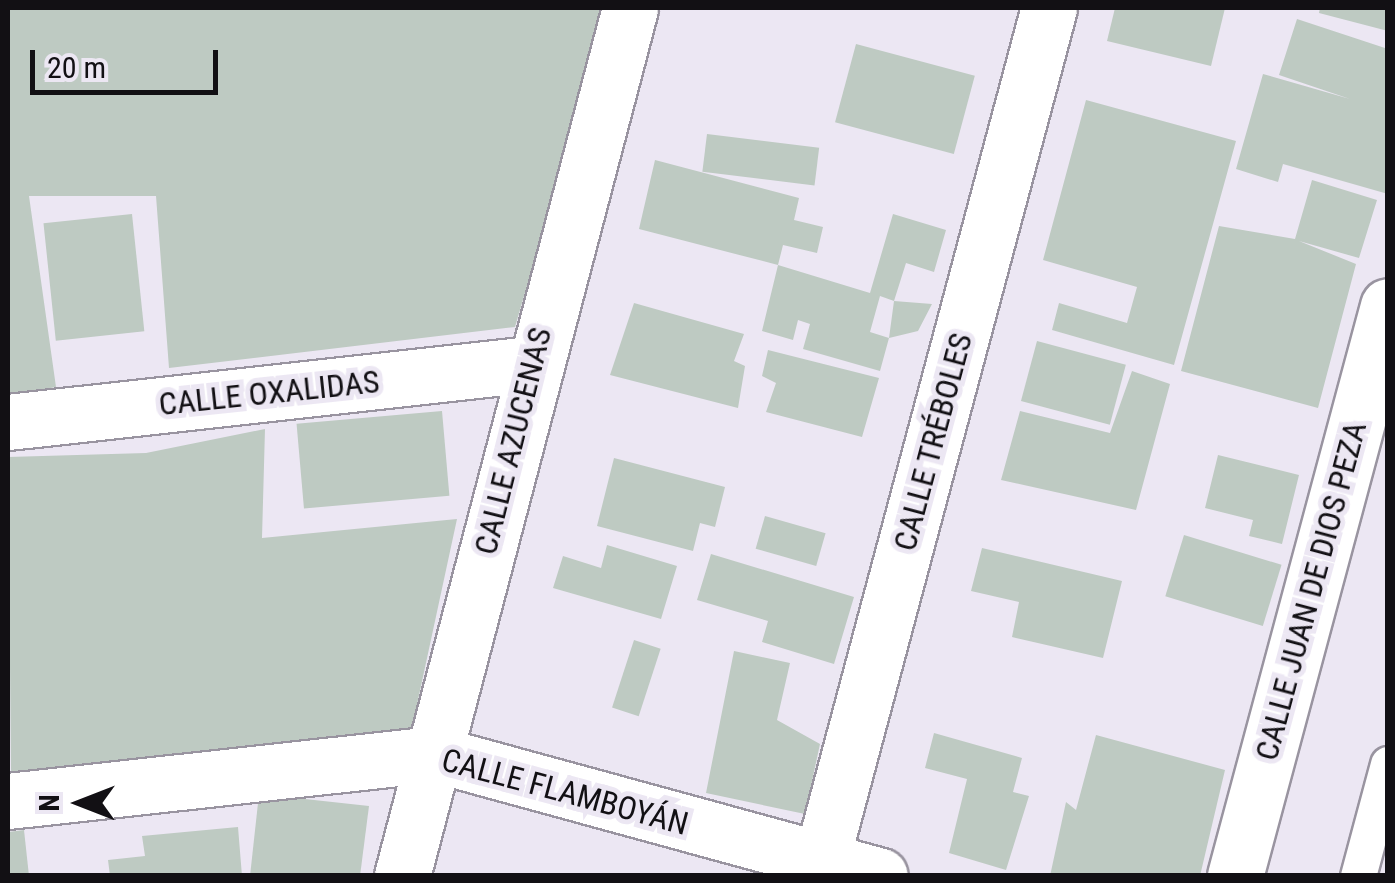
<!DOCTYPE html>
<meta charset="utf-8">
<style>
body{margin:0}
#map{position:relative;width:1395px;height:883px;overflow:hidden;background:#ece7f3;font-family:"Roboto Condensed",sans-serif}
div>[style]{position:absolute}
.building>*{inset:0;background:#becac2;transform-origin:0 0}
.roads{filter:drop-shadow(2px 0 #9994a0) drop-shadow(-2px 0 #9994a0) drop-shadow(0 2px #9994a0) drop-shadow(0 -2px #9994a0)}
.lane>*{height:35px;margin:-17.5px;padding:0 17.5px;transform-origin:17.5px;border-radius:17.5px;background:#fff}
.street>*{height:55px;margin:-27.5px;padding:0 27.5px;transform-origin:27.5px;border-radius:27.5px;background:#fff}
.primary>*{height:55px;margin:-27.5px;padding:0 27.5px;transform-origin:27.5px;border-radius:27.5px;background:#fff}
span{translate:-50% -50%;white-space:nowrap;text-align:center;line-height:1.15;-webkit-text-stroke:10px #ece7f3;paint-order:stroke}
.street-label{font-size:32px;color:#121014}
.frame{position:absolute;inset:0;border:10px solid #121014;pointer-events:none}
.north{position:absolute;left:30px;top:753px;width:100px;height:100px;-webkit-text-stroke:8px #ece7f3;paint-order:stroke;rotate:270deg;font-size:28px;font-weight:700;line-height:40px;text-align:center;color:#121014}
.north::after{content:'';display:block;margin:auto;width:35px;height:45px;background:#121014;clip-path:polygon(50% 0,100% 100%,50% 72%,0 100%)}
.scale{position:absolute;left:30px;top:50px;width:188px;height:45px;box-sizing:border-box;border:5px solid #121014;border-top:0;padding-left:12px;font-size:30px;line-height:35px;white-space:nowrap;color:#121014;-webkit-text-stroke:8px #ece7f3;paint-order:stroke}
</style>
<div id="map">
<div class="building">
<div style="clip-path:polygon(8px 8px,608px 8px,515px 327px,169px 368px,156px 196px,29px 196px,56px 387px,8px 396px)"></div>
<div style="clip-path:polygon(1115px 8px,1225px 8px,1211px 66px,1107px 41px)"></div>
<div style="clip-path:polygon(1320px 8px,1388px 8px,1388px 31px,1319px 13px)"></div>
<div style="clip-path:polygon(1297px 19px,1388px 49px,1388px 194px,1283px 164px,1278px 182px,1236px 169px,1263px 74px,1350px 99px,1279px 75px)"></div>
<div style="left:856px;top:44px;width:123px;height:81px;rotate:15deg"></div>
<div style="clip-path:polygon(1086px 100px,1236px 141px,1174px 365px,1052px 330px,1059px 303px,1127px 323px,1137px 287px,1043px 260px)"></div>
<div style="left:707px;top:134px;width:113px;height:38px;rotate:7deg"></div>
<div style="clip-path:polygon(655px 160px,799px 198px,794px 220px,823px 227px,817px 253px,783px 245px,778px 265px,639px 229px)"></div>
<div style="clip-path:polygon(1312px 180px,1377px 200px,1359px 258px,1299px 241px,1356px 264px,1318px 408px,1181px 371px,1219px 226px,1295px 239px)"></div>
<div style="left:132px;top:214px;width:118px;height:89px;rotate:84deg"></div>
<div style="clip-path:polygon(893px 214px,946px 230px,934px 272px,906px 263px,894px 301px,932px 304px,918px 331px,889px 338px,894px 301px,880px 296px,870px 332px,889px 338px,880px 371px,803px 349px,810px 324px,798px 320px,793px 340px,762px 331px,778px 265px,870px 293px)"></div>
<div style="clip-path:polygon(634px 303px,744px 334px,734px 361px,745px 366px,738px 408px,610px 375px)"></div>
<div style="left:1037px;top:341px;width:92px;height:62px;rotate:15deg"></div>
<div style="clip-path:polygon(768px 350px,879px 378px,862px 437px,766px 412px,776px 383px,762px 376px)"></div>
<div style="clip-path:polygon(1132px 371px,1170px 384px,1136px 510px,1001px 480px,1020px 411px,1110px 433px)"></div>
<div style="left:442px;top:411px;width:85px;height:146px;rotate:85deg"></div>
<div style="clip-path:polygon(265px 429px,262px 538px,457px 519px,410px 737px,11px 772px,8px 457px,146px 453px)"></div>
<div style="clip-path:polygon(1218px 455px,1299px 475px,1282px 544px,1249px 536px,1253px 520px,1205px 508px)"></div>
<div style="clip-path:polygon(614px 458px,725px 487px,715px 527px,700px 523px,693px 551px,597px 526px)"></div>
<div style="left:765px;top:516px;width:63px;height:34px;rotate:16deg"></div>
<div style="left:1184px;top:535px;width:102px;height:64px;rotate:17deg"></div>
<div style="clip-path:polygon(607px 545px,677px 566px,661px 619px,553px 588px,563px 556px,601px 568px)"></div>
<div style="clip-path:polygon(982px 548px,1122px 581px,1103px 658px,1012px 637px,1019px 602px,971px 591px)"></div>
<div style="clip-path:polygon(711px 554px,854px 597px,834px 664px,762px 642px,768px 621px,697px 600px)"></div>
<div style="left:634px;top:640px;width:28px;height:71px;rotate:18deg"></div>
<div style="clip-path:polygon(734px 651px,790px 663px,777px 720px,820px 744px,805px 814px,706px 793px)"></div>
<div style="clip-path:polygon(934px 733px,1022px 758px,1013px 792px,1029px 796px,1006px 870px,949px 853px,967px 779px,925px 768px)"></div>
<div style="clip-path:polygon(1096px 735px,1225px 770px,1200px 876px,1050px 876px,1066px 802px,1076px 810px)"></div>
<div style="clip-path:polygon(259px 794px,369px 806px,360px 876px,250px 876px)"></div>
<div style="clip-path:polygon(238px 827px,242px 876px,110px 876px,108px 860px,145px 856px,142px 836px)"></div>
<div style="clip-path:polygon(24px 830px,29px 876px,8px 876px,8px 832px)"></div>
</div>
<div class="roads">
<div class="lane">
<div style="left:1358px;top:876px;width:116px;rotate:-75deg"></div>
</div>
<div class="street">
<div style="left:8px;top:422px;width:526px;rotate:-6.33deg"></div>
<div style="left:8px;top:801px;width:430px;rotate:-6.3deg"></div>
<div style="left:435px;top:754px;width:461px;rotate:15.3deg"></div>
<div style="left:402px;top:876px;width:897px;rotate:-75.28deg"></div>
<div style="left:817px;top:876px;width:898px;rotate:-75.04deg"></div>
</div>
<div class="primary">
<div style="left:1235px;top:876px;width:590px;rotate:-74.97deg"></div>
</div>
</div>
<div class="street-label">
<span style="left:269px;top:393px;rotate:-6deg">CALLE OXALIDAS</span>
<span style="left:513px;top:441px;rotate:-76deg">CALLE AZUCENAS</span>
<span style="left:933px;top:442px;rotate:-75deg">CALLE TRÉBOLES</span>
<span style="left:1311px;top:591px;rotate:-75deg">CALLE JUAN DE DIOS PEZA</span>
<span style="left:565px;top:792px;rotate:15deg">CALLE FLAMBOYÁN</span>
</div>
<div class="frame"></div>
<div class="north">N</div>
<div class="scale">20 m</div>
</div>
